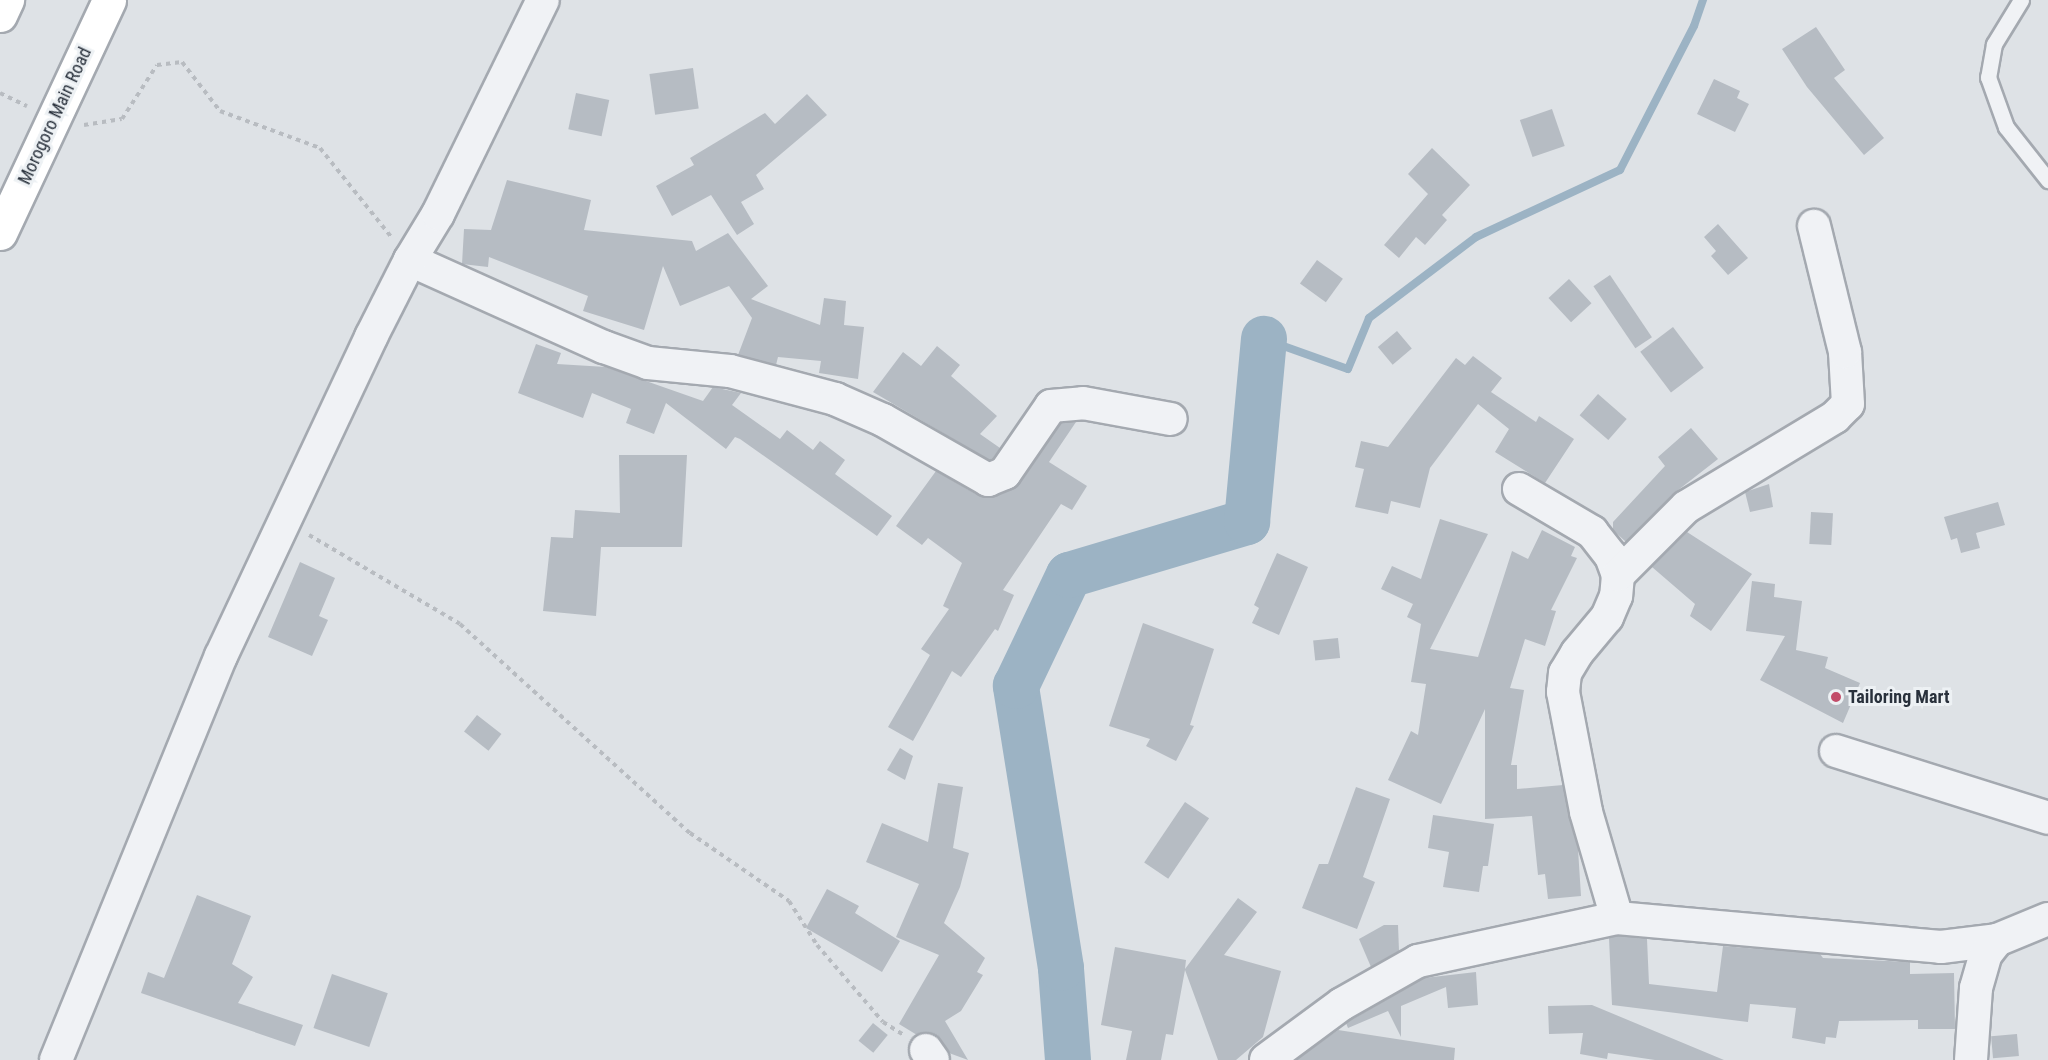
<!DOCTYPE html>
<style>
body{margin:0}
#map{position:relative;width:2048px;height:1060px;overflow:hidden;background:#dee2e6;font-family:"Roboto Condensed",sans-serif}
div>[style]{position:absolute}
.stream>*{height:8px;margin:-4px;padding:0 4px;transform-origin:4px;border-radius:4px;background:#9cb3c4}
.river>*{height:46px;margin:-23px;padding:0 23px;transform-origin:23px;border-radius:23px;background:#9cb3c4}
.building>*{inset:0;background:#b6bcc3;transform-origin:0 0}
.path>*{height:4px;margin-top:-2px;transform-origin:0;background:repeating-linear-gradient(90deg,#b8bcc1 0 4.5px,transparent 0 9px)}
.roads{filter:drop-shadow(2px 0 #a4a9b0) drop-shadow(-2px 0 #a4a9b0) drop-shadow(0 2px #a4a9b0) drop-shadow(0 -2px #a4a9b0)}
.lane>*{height:15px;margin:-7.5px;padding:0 7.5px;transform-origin:7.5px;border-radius:7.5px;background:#f0f2f5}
.street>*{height:32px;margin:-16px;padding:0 16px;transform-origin:16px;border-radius:16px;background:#f0f2f5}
.highway>*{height:33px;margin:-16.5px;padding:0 16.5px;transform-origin:16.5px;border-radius:16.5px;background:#fff}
.dots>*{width:16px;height:16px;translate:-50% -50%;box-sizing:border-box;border:3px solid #edf1f4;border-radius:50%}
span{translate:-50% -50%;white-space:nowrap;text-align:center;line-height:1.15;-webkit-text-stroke:6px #edf1f4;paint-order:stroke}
.street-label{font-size:18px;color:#29313c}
.poi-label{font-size:18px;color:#29313c;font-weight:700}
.left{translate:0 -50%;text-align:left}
</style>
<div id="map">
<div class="stream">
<div style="left:1264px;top:339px;width:89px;rotate:19.7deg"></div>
<div style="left:1348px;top:369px;width:55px;rotate:-67.6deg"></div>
<div style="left:1369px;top:318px;width:134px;rotate:-37.1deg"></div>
<div style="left:1476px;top:237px;width:159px;rotate:-25deg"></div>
<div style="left:1620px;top:170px;width:162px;rotate:-62.8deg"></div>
<div style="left:1694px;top:26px;width:28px;rotate:-71deg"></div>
</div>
<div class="river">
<div style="left:1068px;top:1060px;width:92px;rotate:-94.4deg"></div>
<div style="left:1061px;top:968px;width:286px;rotate:-99.1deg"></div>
<div style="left:1016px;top:686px;width:123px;rotate:-64.5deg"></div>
<div style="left:1069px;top:575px;width:186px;rotate:-16.6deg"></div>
<div style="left:1247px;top:522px;width:184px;rotate:-84.7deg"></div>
</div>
<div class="building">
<div style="clip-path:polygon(1816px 27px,1845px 70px,1834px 78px,1884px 138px,1864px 155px,1807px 87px,1782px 49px)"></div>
<div style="left:693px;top:68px;width:41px;height:44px;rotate:82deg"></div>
<div style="clip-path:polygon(1714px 79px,1740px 91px,1737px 98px,1749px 104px,1735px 132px,1697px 114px)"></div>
<div style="left:576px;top:93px;width:34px;height:37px;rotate:12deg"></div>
<div style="clip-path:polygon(807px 94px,827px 115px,756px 175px,764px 189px,741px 202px,754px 224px,737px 235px,711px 195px,672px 216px,656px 186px,694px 165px,690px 158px,765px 113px,775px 124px)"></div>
<div style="left:1552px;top:109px;width:39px;height:34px;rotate:71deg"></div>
<div style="clip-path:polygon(1432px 148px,1470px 185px,1442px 215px,1447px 220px,1425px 245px,1416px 237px,1399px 258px,1384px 245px,1428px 194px,1408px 174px)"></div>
<div style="clip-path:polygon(507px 180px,591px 200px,584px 230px,692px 241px,696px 251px,728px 233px,768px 286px,751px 299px,820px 325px,824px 298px,846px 301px,844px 325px,864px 327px,858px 379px,819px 373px,821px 361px,778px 357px,776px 365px,738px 355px,752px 318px,729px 286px,680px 306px,663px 266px,644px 330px,583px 311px,588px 296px,489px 257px,488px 267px,462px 264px,464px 229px,491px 230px)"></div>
<div style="clip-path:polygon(1718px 224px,1748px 258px,1728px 275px,1711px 256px,1716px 251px,1704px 237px)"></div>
<div style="left:1317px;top:260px;width:32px;height:29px;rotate:36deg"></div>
<div style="left:1610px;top:275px;width:75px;height:20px;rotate:56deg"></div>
<div style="left:1569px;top:279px;width:33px;height:28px;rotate:47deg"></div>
<div style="left:1673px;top:327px;width:51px;height:41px;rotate:53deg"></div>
<div style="left:1397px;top:331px;width:23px;height:25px;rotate:50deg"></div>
<div style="clip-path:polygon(536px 344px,561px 353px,557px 364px,606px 367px,703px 401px,713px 387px,741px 393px,732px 405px,780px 439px,787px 430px,813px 450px,820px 441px,845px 460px,835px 474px,892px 516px,877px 536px,740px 439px,735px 437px,726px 449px,666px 403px,654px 434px,626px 423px,631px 409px,592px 393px,583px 418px,518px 393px)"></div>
<div style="clip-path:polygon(937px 346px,960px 365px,951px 376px,997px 416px,980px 434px,1000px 448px,993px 458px,989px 460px,873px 392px,903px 352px,921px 366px)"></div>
<div style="clip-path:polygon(1473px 356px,1502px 378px,1491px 392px,1536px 422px,1539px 416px,1574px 439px,1545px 483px,1495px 452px,1509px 429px,1478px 404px,1430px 468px,1420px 508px,1391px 501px,1388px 514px,1355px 507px,1364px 469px,1355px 467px,1361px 441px,1388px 447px,1456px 358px,1465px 365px)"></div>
<div style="left:1598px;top:394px;width:38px;height:28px;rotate:41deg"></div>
<div style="clip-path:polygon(1076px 422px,1049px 462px,1087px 486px,1072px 510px,1061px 504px,1003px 590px,1014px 595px,998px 631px,995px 629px,961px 677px,952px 671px,913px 741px,888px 727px,930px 655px,921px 649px,949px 609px,943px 606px,962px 563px,928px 538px,922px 545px,896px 526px,936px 471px,979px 496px,995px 497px,1020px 483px,1061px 423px)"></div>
<div style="clip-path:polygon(1691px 428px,1718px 459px,1673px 494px,1626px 542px,1613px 530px,1613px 522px,1665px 466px,1658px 457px)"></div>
<div style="clip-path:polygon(619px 455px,687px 455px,682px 547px,601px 547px,596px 616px,543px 611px,551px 537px,573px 538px,575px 510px,620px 513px)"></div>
<div style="clip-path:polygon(1769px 484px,1773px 507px,1750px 512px,1745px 492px)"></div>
<div style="clip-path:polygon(1998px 502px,2005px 525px,1976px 533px,1980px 548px,1961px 553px,1957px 538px,1951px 540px,1944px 517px)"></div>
<div style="left:1811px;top:512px;width:22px;height:32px;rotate:3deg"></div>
<div style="clip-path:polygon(1440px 519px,1488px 534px,1430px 649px,1478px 657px,1512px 551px,1528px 559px,1542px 530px,1575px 547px,1571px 556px,1577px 558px,1551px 610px,1556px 611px,1545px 646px,1525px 639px,1510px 688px,1524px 690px,1511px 765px,1517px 765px,1517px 789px,1563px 785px,1578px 849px,1581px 896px,1548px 899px,1545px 874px,1538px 875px,1532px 816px,1485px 819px,1485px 709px,1441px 804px,1388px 780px,1411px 731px,1418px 735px,1426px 684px,1411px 682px,1421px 624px,1407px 617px,1413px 604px,1381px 589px,1392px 566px,1421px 579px)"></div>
<div style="clip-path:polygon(1687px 532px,1752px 574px,1711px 631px,1690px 616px,1695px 604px,1652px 567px)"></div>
<div style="clip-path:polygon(1277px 553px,1308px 567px,1279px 635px,1252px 623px,1259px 608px,1254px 605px)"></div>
<div style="clip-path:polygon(300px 562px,335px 578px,319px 616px,328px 620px,312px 656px,268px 637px)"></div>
<div style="clip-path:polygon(1752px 581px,1775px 584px,1774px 597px,1802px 601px,1796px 650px,1828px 657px,1825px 668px,1860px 683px,1843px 723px,1760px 680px,1785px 636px,1746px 631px)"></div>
<div style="clip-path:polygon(1143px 623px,1214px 649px,1190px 725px,1194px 726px,1176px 761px,1146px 746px,1150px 739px,1109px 726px)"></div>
<div style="left:1338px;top:638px;width:20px;height:25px;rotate:84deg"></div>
<div style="left:477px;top:715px;width:31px;height:21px;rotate:38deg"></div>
<div style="clip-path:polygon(900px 748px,913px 756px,905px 780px,887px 770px)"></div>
<div style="clip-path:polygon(938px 783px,963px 787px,953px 848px,969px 853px,960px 887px,944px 923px,985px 958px,977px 972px,983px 975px,961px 1011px,945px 1021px,968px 1060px,949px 1053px,934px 1034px,917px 1035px,899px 1024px,939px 955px,896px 937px,919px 884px,866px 862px,882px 823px,928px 842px)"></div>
<div style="clip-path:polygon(1356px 787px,1390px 799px,1363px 877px,1375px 882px,1357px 929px,1302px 908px,1319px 864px,1328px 864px)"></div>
<div style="left:1185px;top:802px;width:29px;height:73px;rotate:34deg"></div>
<div style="clip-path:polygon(1433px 815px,1494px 824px,1488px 866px,1483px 866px,1479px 892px,1443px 887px,1449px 852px,1428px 848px)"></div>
<div style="clip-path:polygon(827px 889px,859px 906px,855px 913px,900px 941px,882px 972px,806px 928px)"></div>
<div style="clip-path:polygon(197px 895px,251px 916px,232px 964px,253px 977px,238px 1003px,303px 1025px,295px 1046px,141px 993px,148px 972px,164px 978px)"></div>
<div style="clip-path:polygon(1238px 898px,1257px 912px,1224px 955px,1281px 971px,1263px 1037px,1236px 1060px,1218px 1060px,1185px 970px,1173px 1035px,1166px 1034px,1161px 1060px,1126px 1060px,1132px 1031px,1101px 1025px,1115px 947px,1186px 960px,1185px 969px)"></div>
<div style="clip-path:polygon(1384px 925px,1398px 925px,1399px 951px,1371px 967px,1359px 939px)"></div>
<div style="clip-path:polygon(1618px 936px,1647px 939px,1649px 984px,1717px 992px,1723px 946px,1820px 954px,1823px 958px,1910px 962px,1910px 974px,1954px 973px,1955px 1029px,1918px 1029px,1918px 1020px,1839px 1021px,1836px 1038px,1826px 1037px,1825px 1044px,1792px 1038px,1796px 1008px,1750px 1004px,1748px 1022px,1612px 1005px,1609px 938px)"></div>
<div style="clip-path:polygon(1476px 972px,1478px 1005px,1448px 1008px,1446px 987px,1401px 1006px,1401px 1037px,1388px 1011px,1348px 1028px,1346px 1023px,1424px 978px)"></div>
<div style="left:332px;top:974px;width:59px;height:57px;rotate:19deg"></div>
<div style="clip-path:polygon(1592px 1005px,1724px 1060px,1655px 1060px,1608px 1053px,1607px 1059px,1580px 1054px,1583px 1033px,1549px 1034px,1548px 1006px)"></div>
<div style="left:873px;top:1023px;width:19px;height:23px;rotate:39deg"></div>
<div style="clip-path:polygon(1338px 1030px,1455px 1048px,1454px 1060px,1296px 1060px)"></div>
<div style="left:2017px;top:1034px;width:22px;height:26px;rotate:85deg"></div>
</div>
<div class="path">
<div style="left:0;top:93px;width:30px;rotate:26deg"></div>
<div style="left:84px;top:125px;width:38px;rotate:-9deg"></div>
<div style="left:122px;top:119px;width:64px;rotate:-57.1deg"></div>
<div style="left:157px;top:65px;width:25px;rotate:-7deg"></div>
<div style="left:182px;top:62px;width:62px;rotate:52.2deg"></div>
<div style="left:220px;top:111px;width:107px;rotate:20.3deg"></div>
<div style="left:320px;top:148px;width:115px;rotate:51.3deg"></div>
<div style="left:309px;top:535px;width:175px;rotate:30.5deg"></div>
<div style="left:460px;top:624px;width:311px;rotate:42.3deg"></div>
<div style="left:690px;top:833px;width:120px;rotate:34.5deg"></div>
<div style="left:789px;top:901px;width:52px;rotate:57.5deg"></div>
<div style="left:817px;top:945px;width:101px;rotate:49.4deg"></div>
<div style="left:883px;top:1022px;width:25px;rotate:32deg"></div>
</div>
<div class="roads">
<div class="lane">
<div style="left:2021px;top:0;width:52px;rotate:121.5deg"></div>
<div style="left:1994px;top:44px;width:34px;rotate:100deg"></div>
<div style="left:1988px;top:77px;width:53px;rotate:70.2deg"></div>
<div style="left:2006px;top:127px;width:68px;rotate:51.6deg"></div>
</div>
<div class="street">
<div style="left:410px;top:260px;width:213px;rotate:24.2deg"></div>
<div style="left:604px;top:347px;width:47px;rotate:20deg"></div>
<div style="left:648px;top:363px;width:82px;rotate:5.6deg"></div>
<div style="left:730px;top:371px;width:109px;rotate:14.9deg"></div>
<div style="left:835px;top:399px;width:52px;rotate:23.6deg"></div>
<div style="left:883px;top:420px;width:121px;rotate:29.7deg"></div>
<div style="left:988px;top:480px;width:18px;rotate:-22deg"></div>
<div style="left:1005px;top:473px;width:81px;rotate:-55.5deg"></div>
<div style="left:1051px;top:406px;width:32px;rotate:-5deg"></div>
<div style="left:1083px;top:403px;width:89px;rotate:10.3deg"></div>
<div style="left:1519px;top:489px;width:85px;rotate:30.5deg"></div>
<div style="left:1592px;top:532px;width:31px;rotate:52deg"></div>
<div style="left:1611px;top:556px;width:20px;rotate:70deg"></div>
<div style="left:1618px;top:575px;width:21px;rotate:95deg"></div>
<div style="left:1616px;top:596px;width:23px;rotate:113deg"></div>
<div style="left:1607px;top:617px;width:47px;rotate:129.8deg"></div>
<div style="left:1577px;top:653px;width:23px;rotate:121deg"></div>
<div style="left:1565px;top:673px;width:19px;rotate:96deg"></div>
<div style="left:1563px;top:692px;width:122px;rotate:79.1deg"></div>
<div style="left:1586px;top:812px;width:110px;rotate:73.7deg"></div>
<div style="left:1618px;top:575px;width:96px;rotate:-45deg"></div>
<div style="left:1686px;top:507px;width:174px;rotate:-31.1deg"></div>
<div style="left:1835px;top:417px;width:18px;rotate:-45deg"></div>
<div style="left:1848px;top:404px;width:52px;rotate:-93.3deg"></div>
<div style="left:1845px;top:352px;width:130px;rotate:-103.8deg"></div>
<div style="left:1836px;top:751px;width:222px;rotate:17.5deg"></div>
<div style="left:926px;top:1050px;width:12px;rotate:55deg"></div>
<div style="left:56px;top:1060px;width:436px;rotate:-67.8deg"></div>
<div style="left:221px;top:656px;width:353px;rotate:-64.8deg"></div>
<div style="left:371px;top:337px;width:86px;rotate:-63.1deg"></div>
<div style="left:410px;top:260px;width:54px;rotate:-58.7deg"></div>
<div style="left:438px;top:214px;width:238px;rotate:-63.9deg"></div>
<div style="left:1266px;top:1060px;width:94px;rotate:-36.4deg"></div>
<div style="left:1342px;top:1004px;width:87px;rotate:-29.5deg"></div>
<div style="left:1418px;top:961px;width:204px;rotate:-12.2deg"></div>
<div style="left:1617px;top:918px;width:325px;rotate:5.1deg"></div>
<div style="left:1941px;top:947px;width:56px;rotate:-7.1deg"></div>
<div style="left:1997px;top:940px;width:55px;rotate:-22.4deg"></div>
<div style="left:1971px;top:1060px;width:72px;rotate:-86deg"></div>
<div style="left:1976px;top:988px;width:35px;rotate:-74deg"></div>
<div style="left:1986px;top:954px;width:18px;rotate:-52deg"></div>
</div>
<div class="highway">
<div style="left:0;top:15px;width:17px;rotate:-65deg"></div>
<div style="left:0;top:233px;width:257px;rotate:-64.9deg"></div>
</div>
</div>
<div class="dots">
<div style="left:1836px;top:697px;background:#c24c69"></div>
</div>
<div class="street-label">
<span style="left:55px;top:116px;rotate:-65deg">Morogoro Main Road</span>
</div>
<div class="poi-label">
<span class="left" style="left:1848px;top:697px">Tailoring Mart</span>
</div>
</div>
